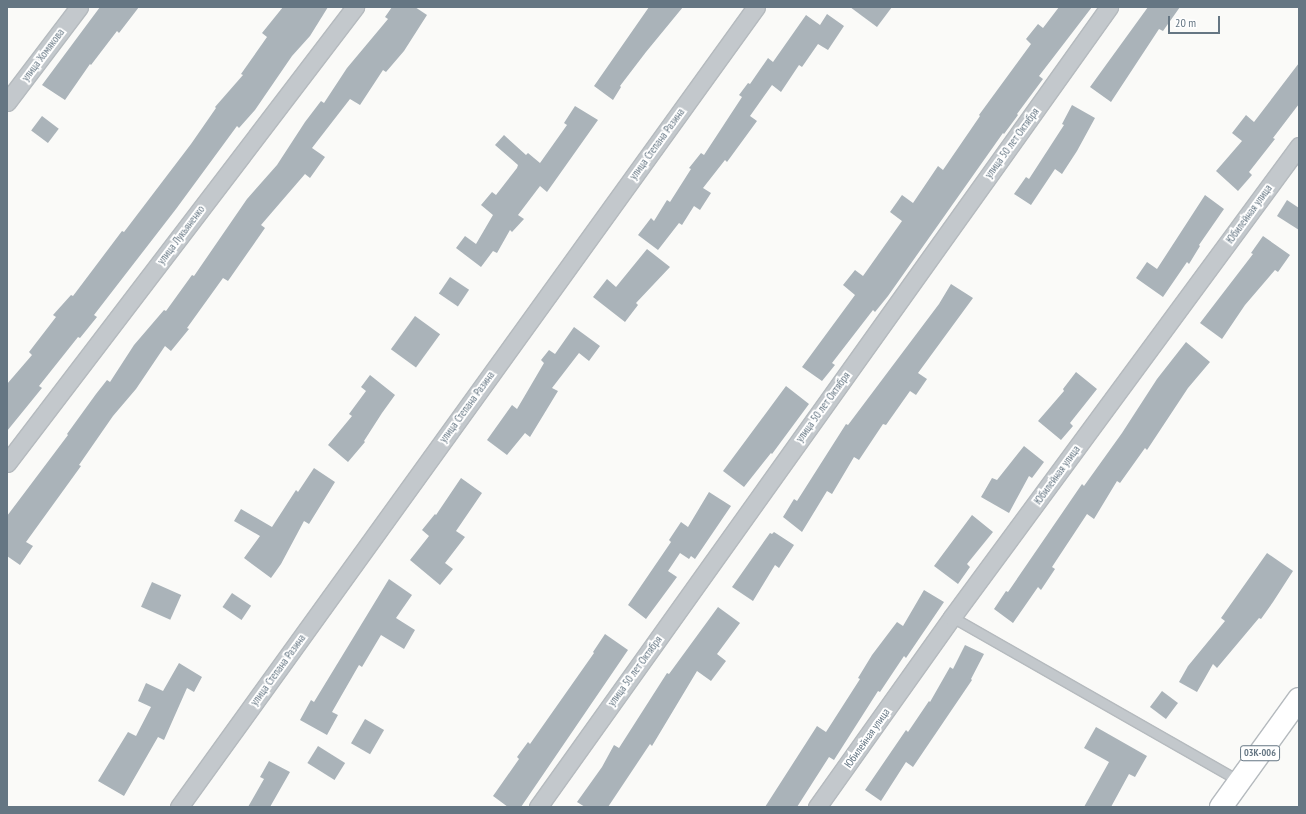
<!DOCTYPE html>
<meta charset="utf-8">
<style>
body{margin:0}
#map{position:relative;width:1306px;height:814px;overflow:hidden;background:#fafaf8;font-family:"PT Sans Narrow",sans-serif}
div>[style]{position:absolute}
.building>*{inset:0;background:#aab3b9;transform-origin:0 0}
.roads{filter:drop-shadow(1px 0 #b5babe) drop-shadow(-1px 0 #b5babe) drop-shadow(0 1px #b5babe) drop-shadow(0 -1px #b5babe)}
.lane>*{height:9px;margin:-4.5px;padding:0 4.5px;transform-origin:4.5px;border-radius:4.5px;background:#c3c8cc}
.street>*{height:17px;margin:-8.5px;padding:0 8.5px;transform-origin:8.5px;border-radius:8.5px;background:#c3c8cc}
.primary>*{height:22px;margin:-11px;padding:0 11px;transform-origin:11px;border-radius:11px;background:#fff}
span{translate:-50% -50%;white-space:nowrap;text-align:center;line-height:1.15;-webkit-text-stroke:4px #fff;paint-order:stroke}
.shield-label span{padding:1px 3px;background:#fff;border:1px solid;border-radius:3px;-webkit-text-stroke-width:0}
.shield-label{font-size:10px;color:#657683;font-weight:700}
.street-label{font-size:11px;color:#657683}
.frame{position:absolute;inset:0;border:8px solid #657683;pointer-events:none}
.scale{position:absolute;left:1168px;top:16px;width:52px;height:18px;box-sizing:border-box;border:2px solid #657683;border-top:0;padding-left:5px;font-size:12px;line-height:14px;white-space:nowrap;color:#657683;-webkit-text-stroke:3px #fff;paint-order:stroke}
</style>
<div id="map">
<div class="building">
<div style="clip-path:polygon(100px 7px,139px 7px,119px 33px,117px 31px,91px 65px,90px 64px,65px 100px,42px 85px)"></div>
<div style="clip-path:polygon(283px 7px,328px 7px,310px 36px,292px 56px,255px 110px,239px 128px,237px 126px,176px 209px,94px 315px,97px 317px,80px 338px,78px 337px,39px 386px,42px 388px,7px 431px,7px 384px,32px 355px,29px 352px,56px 317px,53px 315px,71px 295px,73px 296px,122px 231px,124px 232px,191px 144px,216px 108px,215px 107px,243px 75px,241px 74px,267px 37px,262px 33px)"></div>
<div style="clip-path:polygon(392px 7px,415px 7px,427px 15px,404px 51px,386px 72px,383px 70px,360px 105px,350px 99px,312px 148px,325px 157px,310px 178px,305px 174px,261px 225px,265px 228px,228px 281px,223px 278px,187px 328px,189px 329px,171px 351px,165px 346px,136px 389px,113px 416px,79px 465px,81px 466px,26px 542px,33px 546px,20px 565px,7px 556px,7px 516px,68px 435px,67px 434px,96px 394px,107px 380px,110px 382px,134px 345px,164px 310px,166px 311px,192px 275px,194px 276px,247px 199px,277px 165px,305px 122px,321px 101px,324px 103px,347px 68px,388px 19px,385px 17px)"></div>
<div style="clip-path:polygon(649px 7px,683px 7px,646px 52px,620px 86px,621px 87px,613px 100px,594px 86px)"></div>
<div style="clip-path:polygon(850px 7px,892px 7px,877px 27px)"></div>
<div style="clip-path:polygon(1059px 7px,1092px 7px,1039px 76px,1043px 79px,1017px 114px,1018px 115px,1004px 134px,1003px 133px,888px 296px,875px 312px,873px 310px,832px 363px,835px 365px,822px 381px,802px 367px,855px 295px,843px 285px,855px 270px,863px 276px,902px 221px,890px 212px,902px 195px,913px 203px,938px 166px,943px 170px,980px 116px,979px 115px,1031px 44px,1026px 39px,1038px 24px,1043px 28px)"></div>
<div style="clip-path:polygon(1148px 7px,1180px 7px,1163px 31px,1159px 29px,1111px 102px,1090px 87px)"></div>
<div style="clip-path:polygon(827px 14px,844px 26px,828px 50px,818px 44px,802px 67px,799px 65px,781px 92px,772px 85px,750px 116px,757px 121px,727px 162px,725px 160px,703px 188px,711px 193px,700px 210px,694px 206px,682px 225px,679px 223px,658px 250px,638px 235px,651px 218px,654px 221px,667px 200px,670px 202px,691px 169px,689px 168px,701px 153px,704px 155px,742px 97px,739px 95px,748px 83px,750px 84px,768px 58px,773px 62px,806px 15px,820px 25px)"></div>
<div style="clip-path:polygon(1299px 63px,1299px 104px,1273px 138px,1275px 139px,1249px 172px,1252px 175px,1238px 191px,1216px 171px,1242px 141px,1232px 133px,1246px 115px,1254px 122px)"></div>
<div style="clip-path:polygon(1072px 105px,1095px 118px,1077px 151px,1062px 174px,1055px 169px,1031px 205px,1014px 194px,1026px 177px,1029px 179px,1064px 125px,1062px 124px)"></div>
<div style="clip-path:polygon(575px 106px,598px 120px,547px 192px,540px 186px,518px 215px,524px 219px,512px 232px,510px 230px,497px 253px,493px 251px,481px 267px,456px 248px,465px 236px,476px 244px,493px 215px,481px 205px,492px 192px,496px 195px,517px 168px,518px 165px,495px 145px,504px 135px,526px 155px,528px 153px,540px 163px,567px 125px,564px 123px)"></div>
<div style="left:42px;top:116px;width:21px;height:18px;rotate:37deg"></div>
<div style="clip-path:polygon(1205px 195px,1224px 209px,1199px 245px,1200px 246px,1189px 264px,1187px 262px,1163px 297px,1136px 278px,1147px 262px,1157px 269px)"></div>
<div style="clip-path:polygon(1287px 200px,1299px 208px,1299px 230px,1277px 216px)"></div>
<div style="clip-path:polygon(1263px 236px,1290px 255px,1278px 272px,1275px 270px,1245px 305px,1222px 339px,1200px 323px,1253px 254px,1251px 253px)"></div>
<div style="clip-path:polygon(647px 249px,670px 267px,636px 303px,638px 305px,625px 322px,593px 297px,607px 279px,616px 287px)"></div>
<div style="left:450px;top:277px;width:23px;height:20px;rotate:34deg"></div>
<div style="clip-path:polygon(951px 284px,973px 298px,918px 373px,927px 379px,916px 395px,910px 391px,886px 425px,883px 424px,859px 460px,854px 457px,832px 494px,827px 491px,802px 532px,783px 517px,794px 499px,797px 501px,846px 424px,848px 425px,939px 304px)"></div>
<div style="left:415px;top:316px;width:31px;height:41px;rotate:36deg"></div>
<div style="clip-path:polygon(574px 327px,600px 346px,589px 361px,579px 353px,552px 388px,558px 391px,530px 437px,525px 433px,507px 455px,487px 440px,512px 405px,517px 409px,544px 363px,541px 360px,549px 350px,555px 354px)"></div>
<div style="clip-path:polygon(1186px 342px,1210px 362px,1188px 388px,1147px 450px,1145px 448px,1120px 483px,1117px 481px,1094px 519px,1087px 514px,1052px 567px,1055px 569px,1041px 590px,1038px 587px,1013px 623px,994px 609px,1006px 591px,1008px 592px,1082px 484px,1084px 486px,1122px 433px,1157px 379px)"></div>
<div style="clip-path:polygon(1076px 372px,1097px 389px,1070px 423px,1073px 426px,1061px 440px,1038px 421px,1064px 391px,1063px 389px)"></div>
<div style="clip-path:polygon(370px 375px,395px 395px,382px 413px,364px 441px,365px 442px,348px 462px,328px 445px,352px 416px,349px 414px,366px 391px,361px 387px)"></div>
<div style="clip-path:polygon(786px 386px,809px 404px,772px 454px,771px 453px,744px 487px,723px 471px)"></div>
<div style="clip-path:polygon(1024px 446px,1044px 462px,1032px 478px,1029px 476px,1009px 513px,981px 497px,992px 478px,997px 480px)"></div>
<div style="clip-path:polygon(314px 468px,335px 482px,309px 524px,304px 521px,281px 564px,271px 578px,244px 558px,260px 536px,234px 521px,241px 509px,272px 527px,296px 490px,298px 492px)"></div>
<div style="clip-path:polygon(461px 478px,482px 493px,456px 531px,465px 537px,445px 563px,453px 569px,440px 585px,410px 560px,429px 536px,422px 530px,435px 514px,436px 515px)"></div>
<div style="clip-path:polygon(709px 492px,731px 506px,695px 559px,691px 556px,689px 559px,680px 553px,668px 571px,677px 577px,646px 619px,628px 605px,671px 542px,669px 540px,681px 522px,688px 527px)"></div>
<div style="clip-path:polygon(972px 515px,993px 532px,967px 564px,970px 567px,958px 584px,934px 566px)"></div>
<div style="clip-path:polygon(774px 532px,794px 545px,779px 568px,775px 565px,753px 601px,732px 587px,770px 533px,772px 534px)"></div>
<div style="clip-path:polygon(1267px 553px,1293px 571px,1273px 602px,1261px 619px,1259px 618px,1217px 668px,1213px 664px,1197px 692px,1179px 682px,1188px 666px,1225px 621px,1221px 618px)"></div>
<div style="clip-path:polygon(389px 579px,412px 595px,396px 618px,415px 630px,404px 649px,381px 635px,362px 667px,359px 665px,332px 712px,338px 715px,327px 735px,300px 720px,311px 700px,314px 702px)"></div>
<div style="left:152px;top:582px;width:32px;height:27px;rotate:24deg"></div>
<div style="clip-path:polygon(924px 590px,944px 602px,906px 658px,904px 656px,880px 692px,878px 691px,834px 760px,829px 757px,797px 807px,765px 807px,817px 726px,826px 732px,860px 679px,858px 678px,872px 655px,897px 622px,903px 626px)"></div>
<div style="left:232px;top:593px;width:23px;height:17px;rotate:34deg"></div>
<div style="clip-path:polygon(718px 607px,740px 623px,717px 654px,726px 661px,711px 681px,697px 671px,652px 746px,650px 744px,608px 807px,585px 807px,577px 802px,602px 767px,614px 745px,619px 748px,667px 673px,669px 674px)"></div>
<div style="clip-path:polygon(605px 634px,628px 650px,521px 807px,508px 807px,493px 796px,519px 759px,517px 757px,528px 742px,530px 744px,594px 653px,593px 652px)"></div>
<div style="clip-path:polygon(965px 645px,984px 654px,971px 679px,972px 680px,913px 767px,906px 762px,881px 801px,865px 790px,906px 730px,908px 732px,929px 701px,930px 702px,950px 667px,953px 669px)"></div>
<div style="clip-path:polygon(179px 663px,202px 677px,194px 692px,187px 688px,164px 740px,158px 737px,124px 796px,98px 781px,128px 732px,136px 736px,151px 707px,138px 701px,146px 683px,163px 691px)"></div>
<div style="left:1162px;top:691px;width:20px;height:20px;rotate:37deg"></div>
<div style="left:365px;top:719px;width:22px;height:28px;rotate:30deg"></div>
<div style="clip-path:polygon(1096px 727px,1147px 756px,1135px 777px,1129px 774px,1111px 807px,1084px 807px,1109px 762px,1084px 748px)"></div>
<div style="left:318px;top:746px;width:32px;height:20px;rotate:32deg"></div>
<div style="clip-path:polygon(269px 761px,290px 772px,270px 807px,248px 807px,264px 779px,260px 777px)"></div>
</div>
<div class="roads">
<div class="lane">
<div style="left:952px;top:617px;width:331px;rotate:29.7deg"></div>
</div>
<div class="street">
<div style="left:7px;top:102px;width:119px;rotate:-52.8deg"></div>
<div style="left:7px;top:463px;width:574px;rotate:-52.65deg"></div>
<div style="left:179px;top:807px;width:986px;rotate:-54.2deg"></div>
<div style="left:538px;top:807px;width:983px;rotate:-54.48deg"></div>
<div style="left:817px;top:807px;width:233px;rotate:-54.6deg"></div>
<div style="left:952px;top:617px;width:585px;rotate:-53.62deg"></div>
</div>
<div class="primary">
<div style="left:1221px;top:807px;width:133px;rotate:-54.2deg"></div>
</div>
</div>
<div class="shield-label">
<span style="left:1260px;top:753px">03К-006</span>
</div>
<div class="street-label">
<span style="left:43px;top:55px;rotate:-53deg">улица Хомякова</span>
<span style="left:1012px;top:143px;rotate:-54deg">улица 50 лет Октября</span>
<span style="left:657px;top:144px;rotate:-54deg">улица Степана Разина</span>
<span style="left:1249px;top:214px;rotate:-54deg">Юбилейная улица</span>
<span style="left:181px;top:235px;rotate:-53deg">улица Лукьяненко</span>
<span style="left:467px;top:407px;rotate:-54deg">улица Степана Разина</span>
<span style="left:823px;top:407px;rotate:-54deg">улица 50 лет Октября</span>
<span style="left:1057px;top:475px;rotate:-54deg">Юбилейная улица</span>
<span style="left:278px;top:670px;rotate:-54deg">улица Степана Разина</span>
<span style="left:635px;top:671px;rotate:-54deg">улица 50 лет Октября</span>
<span style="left:867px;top:738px;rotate:-55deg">Юбилейная улица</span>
</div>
<div class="frame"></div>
<div class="scale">20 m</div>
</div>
